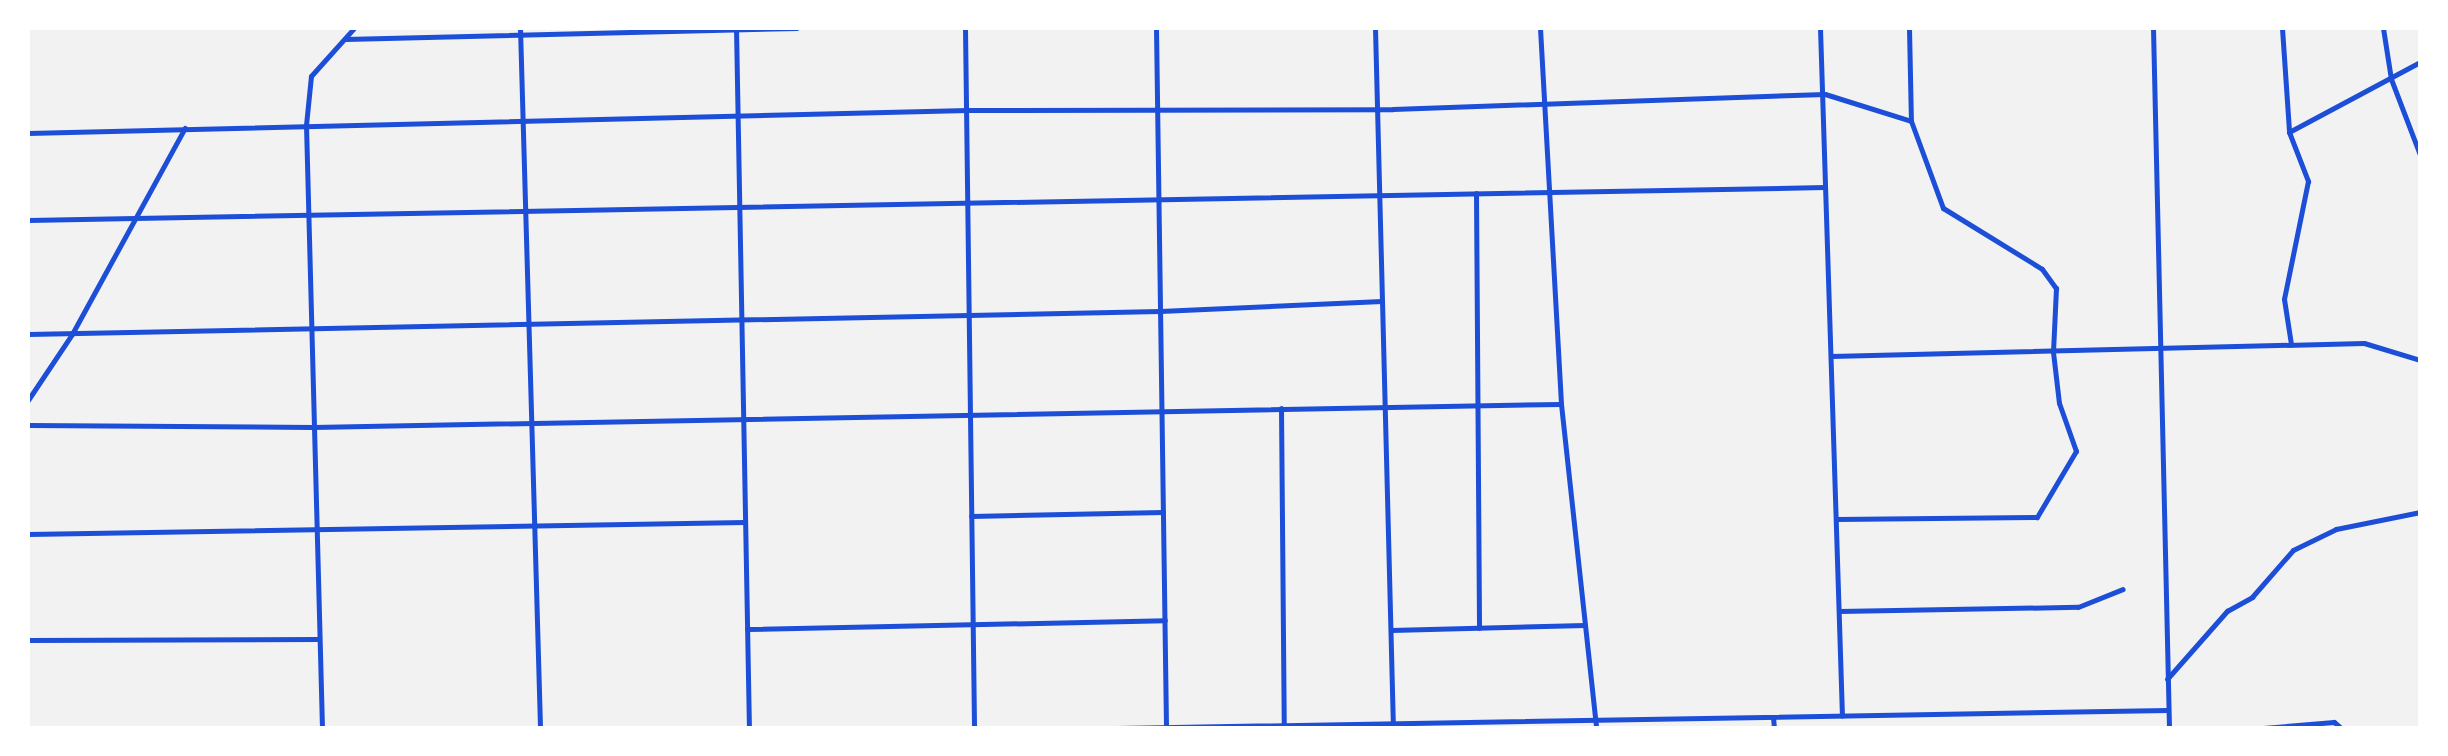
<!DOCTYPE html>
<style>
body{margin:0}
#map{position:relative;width:2448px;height:756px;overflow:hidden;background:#f2f2f2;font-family:Inter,sans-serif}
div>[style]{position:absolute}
.minor>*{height:5px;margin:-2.5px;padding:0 2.5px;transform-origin:2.5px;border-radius:2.5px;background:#1d4ed8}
span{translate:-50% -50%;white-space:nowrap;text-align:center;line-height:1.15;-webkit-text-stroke:5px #fff;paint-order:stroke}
.frame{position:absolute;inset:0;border:30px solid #fff;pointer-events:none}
</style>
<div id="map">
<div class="minor">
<div style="left:520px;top:28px;width:700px;rotate:88.36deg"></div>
<div style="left:736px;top:28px;width:700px;rotate:88.94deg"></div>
<div style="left:965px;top:28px;width:700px;rotate:89.26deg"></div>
<div style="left:1156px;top:28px;width:700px;rotate:89.18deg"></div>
<div style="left:1375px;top:28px;width:700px;rotate:88.53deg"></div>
<div style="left:1540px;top:28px;width:377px;rotate:86.8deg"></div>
<div style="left:1561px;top:404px;width:326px;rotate:83.8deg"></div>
<div style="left:1820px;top:28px;width:688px;rotate:88.17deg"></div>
<div style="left:1909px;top:28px;width:93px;rotate:88.8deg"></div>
<div style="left:2153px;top:28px;width:700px;rotate:88.69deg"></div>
<div style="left:2282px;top:28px;width:104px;rotate:86.1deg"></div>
<div style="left:2289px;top:132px;width:53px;rotate:68.8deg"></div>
<div style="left:2308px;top:181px;width:120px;rotate:101.5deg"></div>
<div style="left:2284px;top:299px;width:46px;rotate:81.2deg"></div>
<div style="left:2383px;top:28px;width:52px;rotate:81.1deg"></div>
<div style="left:2391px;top:79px;width:81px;rotate:69.1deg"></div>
<div style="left:345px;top:39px;width:452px;rotate:-1.4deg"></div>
<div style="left:2289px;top:132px;width:149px;rotate:-28.1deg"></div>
<div style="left:28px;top:133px;width:940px;rotate:-1.4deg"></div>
<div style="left:968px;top:110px;width:425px;rotate:-0.1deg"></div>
<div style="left:1393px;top:109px;width:432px;rotate:-2deg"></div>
<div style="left:1825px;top:94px;width:90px;rotate:17.4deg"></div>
<div style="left:1911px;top:121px;width:93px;rotate:69.8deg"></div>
<div style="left:1943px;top:208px;width:116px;rotate:31.6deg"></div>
<div style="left:2042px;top:269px;width:24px;rotate:54deg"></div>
<div style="left:2056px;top:288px;width:64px;rotate:92.7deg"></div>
<div style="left:2053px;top:352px;width:51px;rotate:83.3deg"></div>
<div style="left:2059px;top:403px;width:51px;rotate:70.5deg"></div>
<div style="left:2076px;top:451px;width:77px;rotate:120.6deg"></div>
<div style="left:2037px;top:517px;width:201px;rotate:179.4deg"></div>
<div style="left:1476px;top:193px;width:435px;rotate:89.6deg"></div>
<div style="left:28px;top:220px;width:1797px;rotate:-1.05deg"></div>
<div style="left:28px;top:334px;width:1132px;rotate:-1.16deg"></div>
<div style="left:1160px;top:311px;width:222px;rotate:-2.6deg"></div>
<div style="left:1831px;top:356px;width:533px;rotate:-1.4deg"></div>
<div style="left:2364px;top:343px;width:59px;rotate:16.9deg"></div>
<div style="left:28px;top:400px;width:79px;rotate:-56.3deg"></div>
<div style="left:72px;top:334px;width:235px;rotate:-61.3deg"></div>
<div style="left:1281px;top:408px;width:317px;rotate:89.5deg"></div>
<div style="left:28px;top:425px;width:285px;rotate:0.4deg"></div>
<div style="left:313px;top:427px;width:1248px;rotate:-1.06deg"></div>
<div style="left:971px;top:516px;width:192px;rotate:-1.2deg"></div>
<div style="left:28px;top:534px;width:717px;rotate:-0.96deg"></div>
<div style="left:1839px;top:611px;width:239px;rotate:-1deg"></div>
<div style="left:2078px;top:607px;width:48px;rotate:-21.8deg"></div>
<div style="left:747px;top:629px;width:418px;rotate:-1.2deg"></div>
<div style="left:1391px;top:630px;width:194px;rotate:-1.5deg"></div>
<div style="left:28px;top:640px;width:291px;rotate:-0.2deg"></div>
<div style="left:2167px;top:679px;width:91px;rotate:-48.6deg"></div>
<div style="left:2227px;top:611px;width:29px;rotate:-29deg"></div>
<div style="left:2252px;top:597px;width:62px;rotate:-48.9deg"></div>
<div style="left:2293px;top:550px;width:48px;rotate:-26deg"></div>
<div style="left:2336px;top:529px;width:86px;rotate:-11.4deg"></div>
<div style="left:1773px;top:717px;width:11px;rotate:85deg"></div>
<div style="left:322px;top:728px;width:603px;rotate:-91.52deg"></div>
<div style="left:306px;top:125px;width:49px;rotate:-84.2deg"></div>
<div style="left:311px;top:76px;width:64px;rotate:-48.1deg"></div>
<div style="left:1117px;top:728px;width:1051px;rotate:-0.98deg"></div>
<div style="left:2263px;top:728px;width:71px;rotate:-4.8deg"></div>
<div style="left:2334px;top:722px;width:9px;rotate:41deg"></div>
</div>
<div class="frame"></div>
</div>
